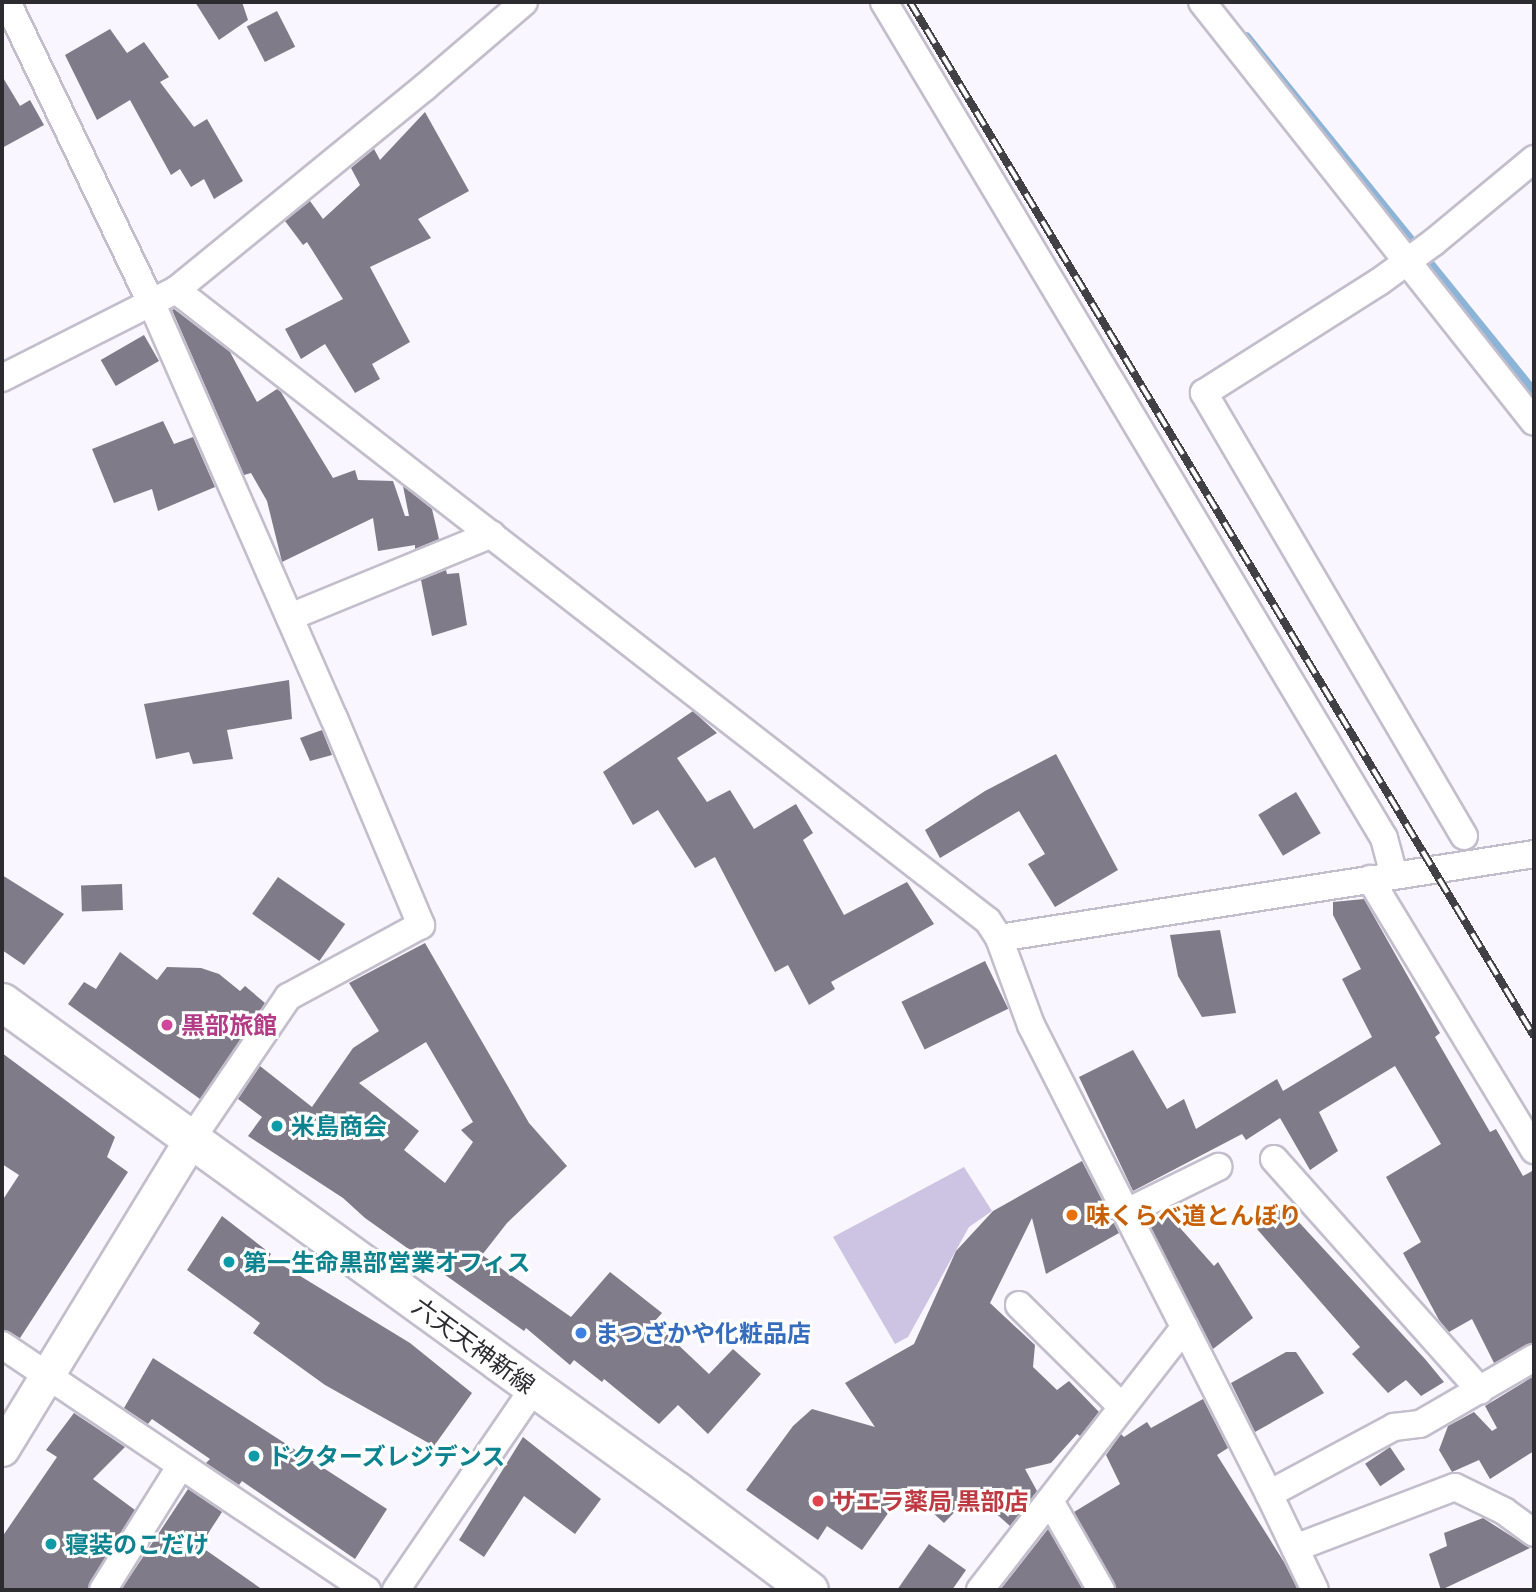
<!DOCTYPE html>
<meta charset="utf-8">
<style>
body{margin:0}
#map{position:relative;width:1536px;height:1592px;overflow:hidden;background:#f9f6ff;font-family:Commissioner,"Noto Sans JP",sans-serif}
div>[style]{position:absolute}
.green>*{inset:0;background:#cdc3e2}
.stream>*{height:10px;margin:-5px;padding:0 5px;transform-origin:5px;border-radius:5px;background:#8bb4d7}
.building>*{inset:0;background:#7f7b88;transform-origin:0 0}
.roads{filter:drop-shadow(2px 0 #c2becc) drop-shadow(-2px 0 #c2becc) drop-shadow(0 2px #c2becc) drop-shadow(0 -2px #c2becc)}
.minor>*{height:26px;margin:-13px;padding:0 13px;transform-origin:13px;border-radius:13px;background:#fff}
.tertiary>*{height:33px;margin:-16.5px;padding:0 16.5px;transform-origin:16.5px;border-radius:16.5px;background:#fff}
.secondary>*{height:37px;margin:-18.5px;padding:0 18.5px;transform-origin:18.5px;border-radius:18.5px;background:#fff}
.rail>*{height:8px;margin-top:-4px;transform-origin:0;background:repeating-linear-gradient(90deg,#fff 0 16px,#414045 0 32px);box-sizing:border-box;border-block:2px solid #414045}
.dots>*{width:19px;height:19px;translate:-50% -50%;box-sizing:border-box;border:4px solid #fff;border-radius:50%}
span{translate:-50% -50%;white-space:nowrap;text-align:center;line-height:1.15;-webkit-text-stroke:6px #fff;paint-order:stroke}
.hotel-label{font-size:24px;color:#b23c85;font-weight:700}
.left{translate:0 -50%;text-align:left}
.culture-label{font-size:24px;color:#0d838f;font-weight:700}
.food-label{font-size:24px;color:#c56008;font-weight:700}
.shop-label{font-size:24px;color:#366cbe;font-weight:700}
.street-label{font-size:24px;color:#2c2b30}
.health-label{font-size:24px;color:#be3a42;font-weight:700}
.frame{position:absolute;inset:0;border:4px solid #2c2b30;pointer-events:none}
</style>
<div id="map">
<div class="green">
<div style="clip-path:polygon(964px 1167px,992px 1211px,969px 1227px,908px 1337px,895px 1344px,833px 1237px)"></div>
</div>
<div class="stream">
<div style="left:1246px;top:37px;width:458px;rotate:51deg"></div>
</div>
<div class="building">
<div style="clip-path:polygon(195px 2px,242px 2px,248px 20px,219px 40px)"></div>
<div style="left:277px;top:11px;width:40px;height:34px;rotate:63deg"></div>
<div style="clip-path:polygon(110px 29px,127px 53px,144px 42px,169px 77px,160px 82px,194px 127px,207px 119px,243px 181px,214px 199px,204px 179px,191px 187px,180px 169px,171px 175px,130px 100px,97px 120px,65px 55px)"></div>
<div style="clip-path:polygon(2px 76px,20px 106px,30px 100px,44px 125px,2px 148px)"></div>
<div style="clip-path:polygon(425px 112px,469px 191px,418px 219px,431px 238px,370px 267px,410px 342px,372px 364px,380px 379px,355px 393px,325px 344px,301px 359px,285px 329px,343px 299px,307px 242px,303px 245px,285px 221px,310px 201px,323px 219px,360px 185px,351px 168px,374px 149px,380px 160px)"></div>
<div style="clip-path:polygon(174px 309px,230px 352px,257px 402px,277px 389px,281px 392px,333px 478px,355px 470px,358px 480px,393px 481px,405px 516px,409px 516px,403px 486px,432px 509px,439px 539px,415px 549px,415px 545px,378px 551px,373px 518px,282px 562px,267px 501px,251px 473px,244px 475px,172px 310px)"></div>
<div style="left:144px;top:335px;width:30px;height:50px;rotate:60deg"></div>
<div style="clip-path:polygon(163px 421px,174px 444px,193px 437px,215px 487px,158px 511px,152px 489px,114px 503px,92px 449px)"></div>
<div style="clip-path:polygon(446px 570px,447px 574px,459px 573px,467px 625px,432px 636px,421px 580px)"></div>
<div style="clip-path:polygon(289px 680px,292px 719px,227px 730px,233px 759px,193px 764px,189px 752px,156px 759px,144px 704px)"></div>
<div style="clip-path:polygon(693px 711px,717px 733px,677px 758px,707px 802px,730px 790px,754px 829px,796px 804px,813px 833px,803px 840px,844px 915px,907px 882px,934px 924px,831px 982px,835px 989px,809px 1005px,788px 965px,775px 972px,715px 857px,695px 868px,658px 810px,633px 825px,603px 772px)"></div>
<div style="clip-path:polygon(322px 730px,332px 755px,310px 761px,300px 738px)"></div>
<div style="clip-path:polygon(1056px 754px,1118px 870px,1055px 907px,1028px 864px,1045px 854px,1019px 811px,940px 858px,925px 830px,985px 791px)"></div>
<div style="left:1296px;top:792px;width:48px;height:44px;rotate:59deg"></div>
<div style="clip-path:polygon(2px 875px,64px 914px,24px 965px,2px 950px)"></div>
<div style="left:278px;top:877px;width:82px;height:45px;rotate:35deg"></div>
<div style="left:122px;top:884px;width:26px;height:41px;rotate:88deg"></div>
<div style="clip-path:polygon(1364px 899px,1440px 1033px,1435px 1037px,1490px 1132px,1496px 1129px,1523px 1176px,1534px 1170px,1534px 1342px,1494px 1363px,1472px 1319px,1449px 1332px,1439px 1320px,1403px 1253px,1421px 1242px,1386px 1177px,1441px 1144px,1395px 1066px,1319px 1112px,1338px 1151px,1310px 1170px,1280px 1118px,1246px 1140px,1242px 1134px,1133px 1191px,1079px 1077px,1133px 1050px,1167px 1109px,1184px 1099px,1196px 1129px,1277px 1079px,1283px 1091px,1372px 1037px,1342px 979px,1361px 969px,1333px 915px,1333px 902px)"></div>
<div style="clip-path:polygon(1220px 930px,1236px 1013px,1202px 1017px,1178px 976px,1170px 935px)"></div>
<div style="clip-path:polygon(evenodd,425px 943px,529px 1123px,567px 1166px,507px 1223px,482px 1255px,571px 1317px,610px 1272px,662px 1313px,654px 1322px,709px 1374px,733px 1349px,761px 1374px,708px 1434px,678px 1405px,659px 1424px,604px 1379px,602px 1382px,574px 1360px,570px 1365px,526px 1328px,524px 1331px,365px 1218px,343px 1198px,248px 1136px,262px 1117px,238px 1099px,260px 1066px,312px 1107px,353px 1048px,379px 1031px,349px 983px,425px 943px,426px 1042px,473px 1122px,461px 1130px,473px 1142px,445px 1183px,404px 1150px,419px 1131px,359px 1083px,426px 1042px)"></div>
<div style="clip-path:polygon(120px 952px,157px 980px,167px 967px,201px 968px,219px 974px,240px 991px,245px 986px,265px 1003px,200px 1099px,68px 1004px,84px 982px,96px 989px)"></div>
<div style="left:985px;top:961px;width:53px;height:93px;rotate:64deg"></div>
<div style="clip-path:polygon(2px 1053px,115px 1137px,107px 1157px,128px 1172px,20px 1338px,2px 1329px,2px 1201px,19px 1175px,2px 1164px)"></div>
<div style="clip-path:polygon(1082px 1161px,1119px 1233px,1046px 1274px,1032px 1218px,990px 1303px,1035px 1345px,1033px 1367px,1057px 1390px,1069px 1381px,1099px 1412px,1080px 1436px,1077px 1434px,1051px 1463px,1025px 1469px,1037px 1491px,1010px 1526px,973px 1493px,944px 1523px,906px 1488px,862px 1550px,827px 1526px,818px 1540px,746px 1490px,793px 1426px,812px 1409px,875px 1427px,845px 1383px,914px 1344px,956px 1251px,993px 1211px)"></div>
<div style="clip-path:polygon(1284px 1206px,1425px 1359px,1444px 1382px,1421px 1396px,1406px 1380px,1388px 1393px,1352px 1354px,1360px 1347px,1257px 1229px)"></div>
<div style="clip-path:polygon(1165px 1211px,1214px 1266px,1218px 1262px,1253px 1318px,1213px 1349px,1147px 1220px)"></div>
<div style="clip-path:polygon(222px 1216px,271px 1254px,269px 1257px,410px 1343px,472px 1393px,434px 1446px,325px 1385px,253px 1333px,260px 1323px,187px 1270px)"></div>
<div style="clip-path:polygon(1286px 1352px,1296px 1352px,1324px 1393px,1255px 1432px,1231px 1383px)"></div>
<div style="clip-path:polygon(153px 1358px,387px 1509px,355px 1559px,242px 1481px,239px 1485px,206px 1463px,210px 1459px,152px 1419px,148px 1424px,124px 1408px)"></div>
<div style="clip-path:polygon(1534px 1376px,1534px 1451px,1490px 1479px,1479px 1460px,1452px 1472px,1439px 1450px,1448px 1426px,1474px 1412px,1492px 1431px,1497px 1428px,1485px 1406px)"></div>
<div style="clip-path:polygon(1203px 1399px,1228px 1448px,1217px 1455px,1284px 1562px,1298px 1590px,1117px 1590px,1074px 1512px,1120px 1484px,1106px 1455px,1121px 1434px,1124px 1437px,1147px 1422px,1151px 1428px)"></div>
<div style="clip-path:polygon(74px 1413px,125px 1447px,93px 1479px,135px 1510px,87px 1590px,2px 1590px,2px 1537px,57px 1457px,46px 1450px)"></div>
<div style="clip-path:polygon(523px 1437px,601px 1499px,575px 1534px,524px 1496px,484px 1557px,459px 1540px)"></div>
<div style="left:1390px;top:1447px;width:27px;height:30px;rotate:56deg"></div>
<div style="clip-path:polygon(188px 1489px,222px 1512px,200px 1546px,263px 1590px,121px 1590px)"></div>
<div style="clip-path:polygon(1483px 1518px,1530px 1548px,1441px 1590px,1429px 1554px,1447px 1546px,1444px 1533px)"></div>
<div style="clip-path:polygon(1048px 1529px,1083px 1590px,1000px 1590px)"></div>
<div style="clip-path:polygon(929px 1544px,966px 1570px,952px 1590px,897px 1590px)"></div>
</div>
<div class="roads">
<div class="minor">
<div style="left:7px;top:2px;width:335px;rotate:64.4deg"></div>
<div style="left:152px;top:304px;width:452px;rotate:66.3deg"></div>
<div style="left:334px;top:718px;width:225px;rotate:67.2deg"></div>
<div style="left:421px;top:925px;width:151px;rotate:151.6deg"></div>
<div style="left:288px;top:997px;width:174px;rotate:124.2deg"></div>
<div style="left:884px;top:2px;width:974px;rotate:59.12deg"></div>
<div style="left:1384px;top:838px;width:38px;rotate:75deg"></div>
<div style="left:1202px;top:2px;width:535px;rotate:51.67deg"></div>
<div style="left:176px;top:290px;width:1028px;rotate:37.85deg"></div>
<div style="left:988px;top:921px;width:20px;rotate:57deg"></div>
<div style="left:999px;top:938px;width:93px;rotate:69.8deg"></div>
<div style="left:1031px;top:1025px;width:526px;rotate:63.09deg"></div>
<div style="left:1269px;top:1494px;width:106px;rotate:64.4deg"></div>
<div style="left:2px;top:378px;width:195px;rotate:-26.8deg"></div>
<div style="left:176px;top:290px;width:321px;rotate:-39.2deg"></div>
<div style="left:425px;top:87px;width:130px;rotate:-40.6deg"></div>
<div style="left:290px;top:617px;width:218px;rotate:-22.3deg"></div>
<div style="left:1464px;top:836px;width:514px;rotate:-120.41deg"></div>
<div style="left:1204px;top:393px;width:207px;rotate:-32.4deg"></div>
<div style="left:1379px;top:282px;width:68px;rotate:-36deg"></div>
<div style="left:1434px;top:242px;width:130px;rotate:-39.7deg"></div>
<div style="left:1370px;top:879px;width:317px;rotate:58.8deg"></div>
<div style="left:999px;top:938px;width:542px;rotate:-8.92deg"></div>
<div style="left:1274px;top:1159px;width:310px;rotate:48.3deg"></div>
<div style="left:1127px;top:1212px;width:102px;rotate:-26.3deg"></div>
<div style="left:1019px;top:1305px;width:145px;rotate:44.7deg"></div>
<div style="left:2px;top:1345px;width:440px;rotate:33.9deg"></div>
<div style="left:1269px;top:1494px;width:142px;rotate:-28.2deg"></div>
<div style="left:1394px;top:1427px;width:26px;rotate:-7deg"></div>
<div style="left:1420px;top:1424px;width:132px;rotate:-30.1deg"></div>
<div style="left:1050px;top:1501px;width:103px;rotate:60.2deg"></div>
<div style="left:1295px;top:1548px;width:171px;rotate:-20.9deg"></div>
<div style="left:1455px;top:1487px;width:55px;rotate:26.1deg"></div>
<div style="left:1504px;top:1511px;width:37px;rotate:36deg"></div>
<div style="left:103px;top:1590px;width:145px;rotate:-58deg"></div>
<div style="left:396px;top:1590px;width:245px;rotate:-55.7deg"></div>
<div style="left:980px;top:1590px;width:333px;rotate:-52.1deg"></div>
</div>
<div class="tertiary">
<div style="left:2px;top:1449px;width:361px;rotate:-58.6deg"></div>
</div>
<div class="secondary">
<div style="left:2px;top:1002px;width:834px;rotate:35.92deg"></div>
<div style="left:677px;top:1491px;width:165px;rotate:36.9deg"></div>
</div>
</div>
<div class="rail">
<div style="left:910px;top:2px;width:1208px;rotate:58.89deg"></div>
</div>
<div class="dots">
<div style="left:167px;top:1025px;background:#d1479c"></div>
<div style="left:277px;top:1126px;background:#0f9aa8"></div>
<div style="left:1072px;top:1215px;background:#e8710a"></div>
<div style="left:229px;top:1262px;background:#0f9aa8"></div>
<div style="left:581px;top:1333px;background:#3f7fe0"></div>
<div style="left:254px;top:1456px;background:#0f9aa8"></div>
<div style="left:818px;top:1501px;background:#e0444e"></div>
<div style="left:51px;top:1544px;background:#0f9aa8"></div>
</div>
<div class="hotel-label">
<span class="left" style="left:181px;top:1025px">黒部旅館</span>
</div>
<div class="culture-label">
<span class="left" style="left:291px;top:1126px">米島商会</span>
<span class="left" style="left:243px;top:1262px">第一生命黒部営業オフィス</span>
<span class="left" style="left:268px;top:1456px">ドクターズレジデンス</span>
<span class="left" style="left:65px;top:1544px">寝装のこだけ</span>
</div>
<div class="food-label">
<span class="left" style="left:1086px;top:1215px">味くらべ道とんぼり</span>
</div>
<div class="shop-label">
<span class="left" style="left:595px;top:1333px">まつざかや化粧品店</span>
</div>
<div class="street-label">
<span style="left:474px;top:1345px;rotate:36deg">六天天神新線</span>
</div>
<div class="health-label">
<span class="left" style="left:832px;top:1501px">サエラ薬局 黒部店</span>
</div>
<div class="frame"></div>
</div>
